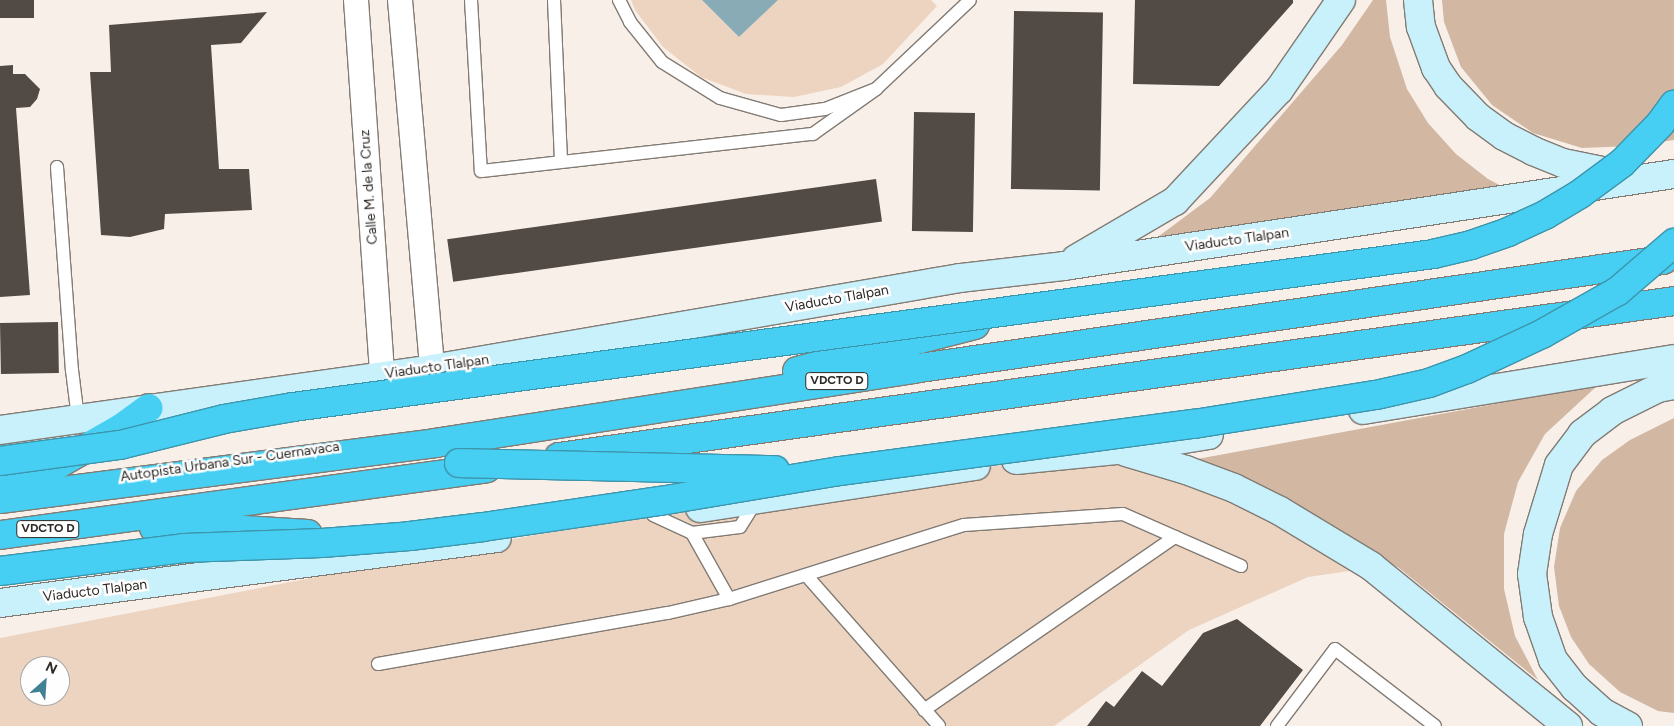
<!DOCTYPE html>
<style>
body{margin:0}
#map{position:relative;width:1674px;height:726px;overflow:hidden;background:#f8efe8;font-family:Figtree,sans-serif}
div>[style]{position:absolute}
.green>*{inset:0;background:#ecd4c0}
.forest>*{inset:0;background:#d2b8a3}
.water>*{inset:0;background:#88abb5}
.building>*{inset:0;background:#524b45;transform-origin:0 0}
.roads{filter:drop-shadow(1px 0 #827b74) drop-shadow(-1px 0 #827b74) drop-shadow(0 1px #827b74) drop-shadow(0 -1px #827b74)}
.service>*{height:12px;margin:-6px;padding:0 6px;transform-origin:6px;border-radius:6px;background:#fff}
.minor>*{height:24px;margin:-12px;padding:0 12px;transform-origin:12px;border-radius:12px;background:#fff}
.secondary>*{height:28px;margin:-14px;padding:0 14px;transform-origin:14px;border-radius:14px;background:#c8f1fb}
.motorway>*{height:28px;margin:-14px;padding:0 14px;transform-origin:14px;border-radius:14px;background:#46cff2}
.bridges{filter:drop-shadow(1px 0 #3d95ab) drop-shadow(-1px 0 #3d95ab) drop-shadow(0 1px #3d95ab) drop-shadow(0 -1px #3d95ab)}
.motorway-bridge>*{height:28px;margin:-14px;padding:0 14px;transform-origin:14px;border-radius:14px;background:#46cff2}
span{translate:-50% -50%;white-space:nowrap;text-align:center;line-height:1.15;-webkit-text-stroke:5px #fefefe;paint-order:stroke}
.shield-label span{padding:1px 4px;background:#fefefe;border:1px solid;border-radius:4px;-webkit-text-stroke-width:0}
.shield-label{font-size:12px;color:#2c2926;font-weight:700}
.street-label{font-size:14px;color:#2c2926}
.north{position:absolute;left:20px;top:656px;width:50px;height:50px;box-sizing:border-box;background:#fefefe;border:1px solid #aaa9a8;border-radius:50%;rotate:26deg;font-size:14px;font-weight:700;line-height:20px;text-align:center;color:#2c2926}
.north::after{content:'';display:block;margin:auto;width:18px;height:22px;background:#408193;clip-path:polygon(50% 0,100% 100%,50% 72%,0 100%)}
</style>
<div id="map">
<div class="green">
<div style="clip-path:polygon(631px 0,702px 0,739px 37px,778px 0,931px 0,937px 6px,883px 64px,841px 87px,794px 97px,746px 94px,701px 77px,663px 47px,635px 10px)"></div>
<div style="clip-path:polygon(evenodd,1151px 460px,1370px 568px,1308px 577px,1189px 630px,1054px 726px,0 726px,0 638px,535px 535px,653px 515px,1009px 464px,1151px 460px,30px 666px,60px 666px,60px 696px,30px 696px,30px 666px)"></div>
</div>
<div class="forest">
<div style="clip-path:polygon(1373px 0,1386px 0,1390px 37px,1407px 89px,1428px 123px,1456px 154px,1488px 179px,1524px 198px,1151px 242px,1210px 198px,1342px 45px)"></div>
<div style="clip-path:polygon(1442px 0,1674px 0,1674px 140px,1633px 146px,1582px 148px,1533px 133px,1492px 105px,1461px 67px,1444px 22px)"></div>
<div style="clip-path:polygon(1598px 385px,1545px 434px,1518px 482px,1504px 534px,1504px 589px,1515px 636px,1538px 680px,1399px 568px,1270px 492px,1181px 462px)"></div>
<div style="clip-path:polygon(1674px 418px,1674px 713px,1658px 711px,1620px 692px,1589px 664px,1571px 637px,1559px 606px,1554px 567px,1560px 528px,1576px 491px,1602px 460px,1630px 440px)"></div>
</div>
<div class="water">
<div style="clip-path:polygon(702px 0,778px 0,739px 37px)"></div>
</div>
<div class="building">
<div style="left:0;top:0;width:34px;height:18px"></div>
<div style="clip-path:polygon(1135px 0,1293px 0,1293px 3px,1219px 86px,1133px 84px)"></div>
<div style="left:1014px;top:11px;width:89px;height:178px;rotate:1deg"></div>
<div style="clip-path:polygon(267px 12px,241px 43px,211px 45px,219px 169px,249px 169px,252px 210px,165px 214px,164px 229px,130px 237px,101px 235px,90px 72px,111px 72px,109px 25px)"></div>
<div style="clip-path:polygon(13px 65px,13px 74px,25px 74px,40px 89px,37px 99px,30px 107px,16px 108px,30px 295px,0 297px,0 66px)"></div>
<div style="left:914px;top:112px;width:61px;height:119px;rotate:1deg"></div>
<div style="left:876px;top:179px;width:43px;height:433px;rotate:82deg"></div>
<div style="left:58px;top:322px;width:51px;height:58px;rotate:89deg"></div>
<div style="clip-path:polygon(1237px 619px,1303px 670px,1260px 726px,1087px 726px,1106px 701px,1114px 707px,1142px 671px,1162px 686px,1203px 633px)"></div>
</div>
<div class="roads">
<div class="service">
<div style="left:471px;top:0;width:171px;rotate:86.7deg"></div>
<div style="left:481px;top:171px;width:334px;rotate:-6.4deg"></div>
<div style="left:813px;top:134px;width:77px;rotate:-35.5deg"></div>
<div style="left:554px;top:0;width:161px;rotate:87.5deg"></div>
<div style="left:619px;top:0;width:25px;rotate:63deg"></div>
<div style="left:630px;top:22px;width:51px;rotate:51.3deg"></div>
<div style="left:662px;top:62px;width:68px;rotate:31.8deg"></div>
<div style="left:720px;top:98px;width:63px;rotate:15.6deg"></div>
<div style="left:781px;top:115px;width:44px;rotate:-7.8deg"></div>
<div style="left:825px;top:109px;width:55px;rotate:-21.4deg"></div>
<div style="left:876px;top:89px;width:129px;rotate:-43.4deg"></div>
<div style="left:57px;top:167px;width:204px;rotate:85.8deg"></div>
<div style="left:72px;top:370px;width:48px;rotate:82.9deg"></div>
<div style="left:653px;top:515px;width:43px;rotate:24.8deg"></div>
<div style="left:692px;top:533px;width:48px;rotate:-7.1deg"></div>
<div style="left:740px;top:527px;width:31px;rotate:-58deg"></div>
<div style="left:692px;top:533px;width:76px;rotate:60.7deg"></div>
<div style="left:729px;top:599px;width:246px;rotate:-17.5deg"></div>
<div style="left:964px;top:525px;width:159px;rotate:-4deg"></div>
<div style="left:1123px;top:514px;width:129px;rotate:23.8deg"></div>
<div style="left:806px;top:575px;width:201px;rotate:48.6deg"></div>
<div style="left:378px;top:664px;width:294px;rotate:-10deg"></div>
<div style="left:668px;top:613px;width:63px;rotate:-12.9deg"></div>
<div style="left:924px;top:710px;width:305px;rotate:-34.6deg"></div>
<div style="left:1277px;top:726px;width:96px;rotate:-53deg"></div>
<div style="left:1335px;top:649px;width:126px;rotate:37.6deg"></div>
</div>
<div class="minor">
<div style="left:356px;top:0;width:376px;rotate:86deg"></div>
<div style="left:400px;top:0;width:370px;rotate:85deg"></div>
</div>
<div class="secondary">
<div style="left:1418px;top:0;width:27px;rotate:84deg"></div>
<div style="left:1421px;top:27px;width:44px;rotate:69.9deg"></div>
<div style="left:1436px;top:68px;width:22px;rotate:56deg"></div>
<div style="left:1448px;top:86px;width:43px;rotate:45.9deg"></div>
<div style="left:1478px;top:117px;width:32px;rotate:36deg"></div>
<div style="left:1504px;top:136px;width:33px;rotate:27deg"></div>
<div style="left:1533px;top:151px;width:32px;rotate:22deg"></div>
<div style="left:1563px;top:163px;width:60px;rotate:11.5deg"></div>
<div style="left:1076px;top:259px;width:115px;rotate:-30.4deg"></div>
<div style="left:1175px;top:201px;width:152px;rotate:-46.9deg"></div>
<div style="left:1279px;top:90px;width:109px;rotate:-55.4deg"></div>
<div style="left:1363px;top:410px;width:315px;rotate:-9.3deg"></div>
<div style="left:0;top:430px;width:436px;rotate:-8deg"></div>
<div style="left:432px;top:369px;width:536px;rotate:-9.78deg"></div>
<div style="left:960px;top:278px;width:105px;rotate:-6.6deg"></div>
<div style="left:1064px;top:266px;width:617px;rotate:-8.58deg"></div>
<div style="left:1126px;top:452px;width:63px;rotate:16.7deg"></div>
<div style="left:1186px;top:470px;width:51px;rotate:20.6deg"></div>
<div style="left:1234px;top:488px;width:51px;rotate:26.6deg"></div>
<div style="left:1280px;top:511px;width:106px;rotate:31.1deg"></div>
<div style="left:1371px;top:566px;width:254px;rotate:39.1deg"></div>
<div style="left:1016px;top:460px;width:101px;rotate:-5.7deg"></div>
<div style="left:1117px;top:450px;width:93px;rotate:-9.3deg"></div>
<div style="left:700px;top:508px;width:279px;rotate:-8.7deg"></div>
<div style="left:0;top:603px;width:501px;rotate:-7.45deg"></div>
<div style="left:1628px;top:726px;width:30px;rotate:-152deg"></div>
<div style="left:1602px;top:712px;width:36px;rotate:-138deg"></div>
<div style="left:1575px;top:688px;width:36px;rotate:-128deg"></div>
<div style="left:1553px;top:660px;width:46px;rotate:-109.2deg"></div>
<div style="left:1538px;top:617px;width:43px;rotate:-97.9deg"></div>
<div style="left:1532px;top:574px;width:40px;rotate:-81.5deg"></div>
<div style="left:1538px;top:534px;width:72px;rotate:-73.1deg"></div>
<div style="left:1559px;top:465px;width:39px;rotate:-53deg"></div>
<div style="left:1582px;top:434px;width:38px;rotate:-37deg"></div>
<div style="left:1612px;top:411px;width:51px;rotate:-26.6deg"></div>
<div style="left:1658px;top:388px;width:16px;rotate:-11deg"></div>
</div>
<div class="motorway">
<div style="left:797px;top:371px;width:184px;rotate:-14.5deg"></div>
<div style="left:559px;top:457px;width:1126px;rotate:-7.96deg"></div>
<div style="left:1px;top:488px;width:64px;rotate:-23deg"></div>
<div style="left:60px;top:463px;width:70px;rotate:-29.8deg"></div>
<div style="left:121px;top:428px;width:34px;rotate:-36deg"></div>
<div style="left:0;top:499px;width:439px;rotate:-7.3deg"></div>
<div style="left:435px;top:443px;width:484px;rotate:-8.8deg"></div>
<div style="left:913px;top:369px;width:758px;rotate:-8.27deg"></div>
<div style="left:154px;top:528px;width:58px"></div>
<div style="left:212px;top:528px;width:96px;rotate:3.6deg"></div>
<div style="left:0;top:535px;width:491px;rotate:-7.8deg"></div>
</div>
</div>
<div class="bridges">
<div class="motorway-bridge">
<div style="left:0;top:461px;width:121px;rotate:-7.6deg"></div>
<div style="left:120px;top:445px;width:107px;rotate:-14deg"></div>
<div style="left:224px;top:419px;width:70px;rotate:-9.9deg"></div>
<div style="left:293px;top:407px;width:1150px;rotate:-7.64deg"></div>
<div style="left:1433px;top:254px;width:39px;rotate:-13deg"></div>
<div style="left:1471px;top:245px;width:39px;rotate:-19deg"></div>
<div style="left:1508px;top:232px;width:41px;rotate:-24.7deg"></div>
<div style="left:1545px;top:215px;width:41px;rotate:-31deg"></div>
<div style="left:1580px;top:194px;width:52px;rotate:-36.4deg"></div>
<div style="left:1622px;top:163px;width:54px;rotate:-45.7deg"></div>
<div style="left:1660px;top:124px;width:24px;rotate:-54deg"></div>
<div style="left:459px;top:463px;width:316px;rotate:1.3deg"></div>
<div style="left:0;top:571px;width:185px;rotate:-7.1deg"></div>
<div style="left:184px;top:548px;width:138px;rotate:-2.1deg"></div>
<div style="left:322px;top:543px;width:88px;rotate:-4.5deg"></div>
<div style="left:410px;top:536px;width:74px;rotate:-7deg"></div>
<div style="left:483px;top:527px;width:179px;rotate:-8.4deg"></div>
<div style="left:660px;top:501px;width:182px;rotate:-9.5deg"></div>
<div style="left:840px;top:471px;width:357px;rotate:-7.6deg"></div>
<div style="left:1194px;top:424px;width:184px;rotate:-9.1deg"></div>
<div style="left:1376px;top:395px;width:54px;rotate:-12.8deg"></div>
<div style="left:1429px;top:383px;width:40px;rotate:-20.2deg"></div>
<div style="left:1467px;top:369px;width:83px;rotate:-25deg"></div>
<div style="left:1542px;top:334px;width:87px;rotate:-29.5deg"></div>
<div style="left:1618px;top:291px;width:74px;rotate:-40.6deg"></div>
</div>
</div>
<div class="shield-label">
<span style="left:837px;top:381px">VDCTO D</span>
<span style="left:48px;top:529px">VDCTO D</span>
</div>
<div class="street-label">
<span style="left:369px;top:187px;rotate:-94deg">Calle M. de la Cruz</span>
<span style="left:1237px;top:240px;rotate:-8deg">Viaducto Tlalpan</span>
<span style="left:837px;top:299px;rotate:-10deg">Viaducto Tlalpan</span>
<span style="left:437px;top:367px;rotate:-8deg">Viaducto Tlalpan</span>
<span style="left:230px;top:462px;rotate:-8deg">Autopista Urbana Sur - Cuernavaca</span>
<span style="left:95px;top:591px;rotate:-7deg">Viaducto Tlalpan</span>
</div>
<div class="north">N</div>
</div>
